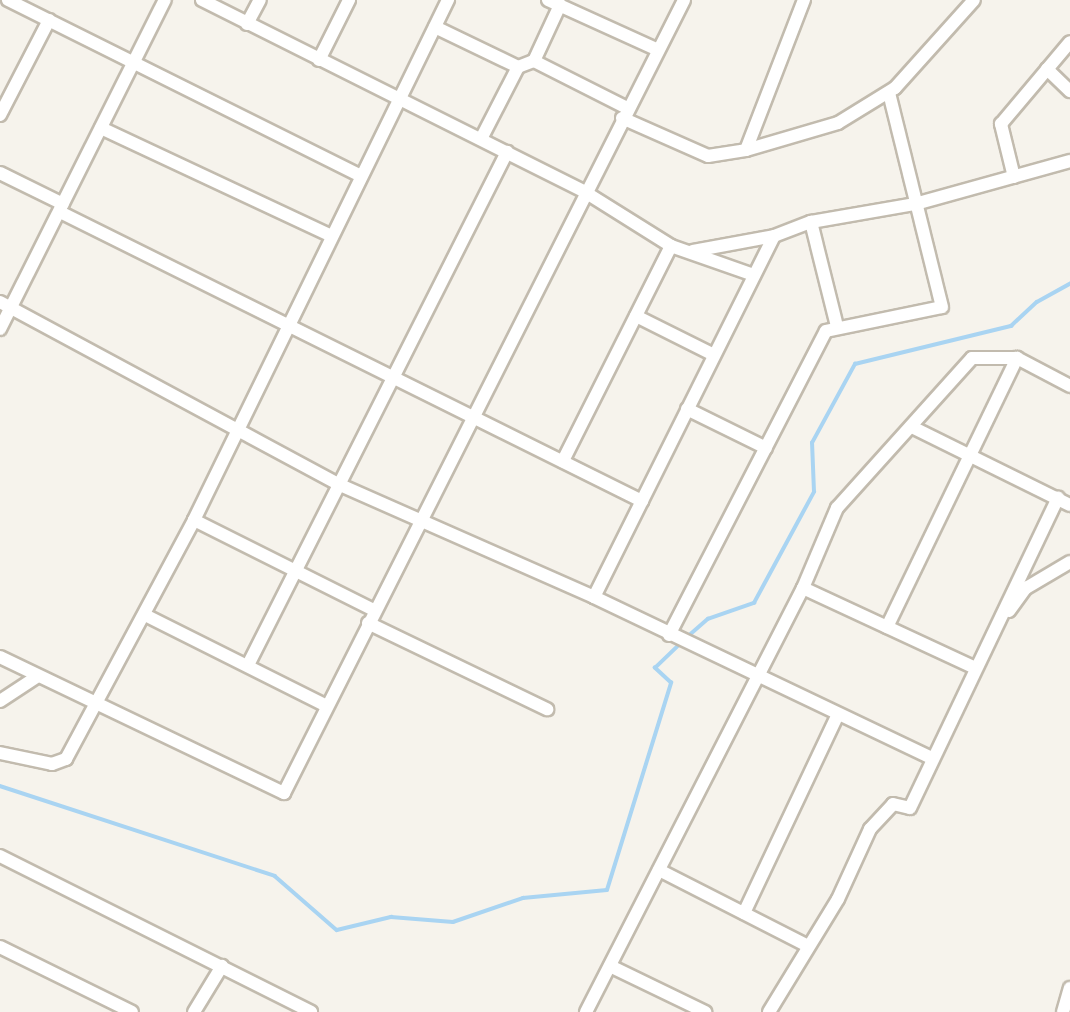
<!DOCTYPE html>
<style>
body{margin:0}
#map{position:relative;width:1070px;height:1012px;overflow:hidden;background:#f6f3ec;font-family:"Source Sans 3",sans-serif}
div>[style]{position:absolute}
.stream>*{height:3.5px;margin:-1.75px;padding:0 1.75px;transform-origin:1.75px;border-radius:1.75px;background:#a9d4f2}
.roads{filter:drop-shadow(2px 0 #c2bbae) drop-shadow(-2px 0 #c2bbae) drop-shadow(0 2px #c2bbae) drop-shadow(0 -2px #c2bbae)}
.minor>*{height:12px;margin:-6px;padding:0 6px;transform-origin:6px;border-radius:6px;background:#fff}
span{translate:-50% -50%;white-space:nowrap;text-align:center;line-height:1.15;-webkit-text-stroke:5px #fff;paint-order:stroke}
</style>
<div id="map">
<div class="stream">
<div style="left:686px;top:638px;width:29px;rotate:-41deg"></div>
<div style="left:708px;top:619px;width:49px;rotate:-19.2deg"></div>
<div style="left:754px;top:603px;width:126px;rotate:-61.6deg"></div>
<div style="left:814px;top:492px;width:49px;rotate:-92.3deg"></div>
<div style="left:812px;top:443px;width:90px;rotate:-61.4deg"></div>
<div style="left:855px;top:364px;width:161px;rotate:-13.7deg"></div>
<div style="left:1011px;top:326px;width:35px;rotate:-43deg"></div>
<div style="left:1037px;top:302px;width:38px;rotate:-29deg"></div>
<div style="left:0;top:786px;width:289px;rotate:18.1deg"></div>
<div style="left:275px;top:876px;width:82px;rotate:41.1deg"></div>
<div style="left:337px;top:930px;width:56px;rotate:-13.5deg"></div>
<div style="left:391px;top:917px;width:62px;rotate:4.6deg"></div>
<div style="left:453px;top:922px;width:74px;rotate:-18.9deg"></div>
<div style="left:523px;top:898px;width:84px;rotate:-5.4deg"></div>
<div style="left:607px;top:890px;width:217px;rotate:-72.8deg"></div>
<div style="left:671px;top:683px;width:22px;rotate:-137deg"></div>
<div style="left:655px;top:668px;width:36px;rotate:-44deg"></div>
</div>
<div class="roads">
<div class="minor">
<div style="left:8px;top:0;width:392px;rotate:26.5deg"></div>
<div style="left:202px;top:0;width:428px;rotate:26.6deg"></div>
<div style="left:585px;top:192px;width:102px;rotate:32.1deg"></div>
<div style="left:671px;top:246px;width:241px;rotate:116.7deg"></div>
<div style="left:548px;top:0;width:121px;rotate:24.4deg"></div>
<div style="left:247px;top:24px;width:27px;rotate:-62deg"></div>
<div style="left:435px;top:27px;width:92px;rotate:25.7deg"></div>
<div style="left:518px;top:67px;width:17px;rotate:-21deg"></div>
<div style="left:534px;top:61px;width:104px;rotate:26.8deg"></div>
<div style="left:319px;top:60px;width:67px;rotate:-63.4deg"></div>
<div style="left:534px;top:61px;width:62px;rotate:-65.1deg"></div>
<div style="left:1047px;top:69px;width:32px;rotate:44deg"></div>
<div style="left:0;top:115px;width:107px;rotate:-62.7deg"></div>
<div style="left:622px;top:118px;width:94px;rotate:23.8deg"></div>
<div style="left:708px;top:156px;width:38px;rotate:-9deg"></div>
<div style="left:746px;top:150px;width:96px;rotate:-16.4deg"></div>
<div style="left:838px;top:123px;width:67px;rotate:-31.6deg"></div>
<div style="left:895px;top:88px;width:118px;rotate:-48.1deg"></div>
<div style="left:101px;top:128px;width:255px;rotate:25.1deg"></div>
<div style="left:481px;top:139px;width:81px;rotate:-62.8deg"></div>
<div style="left:746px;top:150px;width:161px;rotate:-68.9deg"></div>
<div style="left:0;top:173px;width:70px;rotate:26.2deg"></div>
<div style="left:1014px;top:177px;width:55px;rotate:-103.8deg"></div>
<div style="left:1001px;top:124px;width:107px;rotate:-49.9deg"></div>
<div style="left:60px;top:212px;width:650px;rotate:26.41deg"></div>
<div style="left:811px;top:222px;width:107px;rotate:76deg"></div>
<div style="left:671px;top:246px;width:88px;rotate:19.3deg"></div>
<div style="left:693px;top:251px;width:82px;rotate:-10.5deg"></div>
<div style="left:774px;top:236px;width:40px;rotate:-21deg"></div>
<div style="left:811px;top:222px;width:106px;rotate:-9.8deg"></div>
<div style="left:915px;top:204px;width:161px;rotate:-15.5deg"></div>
<div style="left:0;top:302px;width:384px;rotate:28.3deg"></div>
<div style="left:338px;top:484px;width:280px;rotate:23.8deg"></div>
<div style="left:594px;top:597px;width:374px;rotate:25.5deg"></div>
<div style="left:636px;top:316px;width:87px;rotate:26.6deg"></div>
<div style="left:0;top:329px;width:368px;rotate:-63.4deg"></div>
<div style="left:687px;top:409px;width:88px;rotate:26.3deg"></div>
<div style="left:912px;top:427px;width:176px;rotate:26.3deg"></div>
<div style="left:194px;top:520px;width:201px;rotate:26.6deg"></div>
<div style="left:803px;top:588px;width:190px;rotate:24.9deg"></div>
<div style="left:594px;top:597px;width:403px;rotate:-63.5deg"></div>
<div style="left:1009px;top:611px;width:29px;rotate:-54deg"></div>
<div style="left:1026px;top:588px;width:51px;rotate:-30.6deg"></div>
<div style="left:145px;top:615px;width:203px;rotate:26.6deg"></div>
<div style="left:368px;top:623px;width:199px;rotate:25.7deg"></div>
<div style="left:887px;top:627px;width:299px;rotate:-64.2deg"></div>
<div style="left:1017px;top:358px;width:60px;rotate:27.8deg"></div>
<div style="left:669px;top:635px;width:342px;rotate:-62.7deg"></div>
<div style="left:826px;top:331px;width:118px;rotate:-11.7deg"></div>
<div style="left:942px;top:307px;width:220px;rotate:-103.9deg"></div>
<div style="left:0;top:657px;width:315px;rotate:25.6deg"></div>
<div style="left:284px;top:793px;width:888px;rotate:-63.23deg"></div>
<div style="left:248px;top:665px;width:575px;rotate:-63.21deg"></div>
<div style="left:0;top:701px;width:45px;rotate:-33.3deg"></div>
<div style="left:0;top:753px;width:53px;rotate:11.9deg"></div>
<div style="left:52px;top:764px;width:15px;rotate:-20deg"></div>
<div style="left:66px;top:759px;width:271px;rotate:-61.8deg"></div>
<div style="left:194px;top:520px;width:579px;rotate:-63.97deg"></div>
<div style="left:0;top:856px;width:348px;rotate:26.6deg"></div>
<div style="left:659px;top:870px;width:167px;rotate:27deg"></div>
<div style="left:744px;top:913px;width:220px;rotate:-64.7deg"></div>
<div style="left:0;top:947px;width:147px;rotate:26.2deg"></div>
<div style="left:610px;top:966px;width:106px;rotate:25.8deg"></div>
<div style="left:194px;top:1012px;width:54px;rotate:-58.7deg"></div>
<div style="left:586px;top:1012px;width:476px;rotate:-62.9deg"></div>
<div style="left:803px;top:588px;width:87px;rotate:-67deg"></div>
<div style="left:837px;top:508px;width:202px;rotate:-48deg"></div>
<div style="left:972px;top:358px;width:45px"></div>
<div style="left:769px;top:1012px;width:132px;rotate:-58.6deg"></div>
<div style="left:838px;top:899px;width:77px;rotate:-65.4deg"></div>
<div style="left:870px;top:829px;width:34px;rotate:-47deg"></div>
<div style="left:893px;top:804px;width:17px;rotate:13deg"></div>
<div style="left:910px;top:808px;width:344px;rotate:-64.5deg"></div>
<div style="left:1063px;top:1012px;width:25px;rotate:-74deg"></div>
</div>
</div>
</div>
